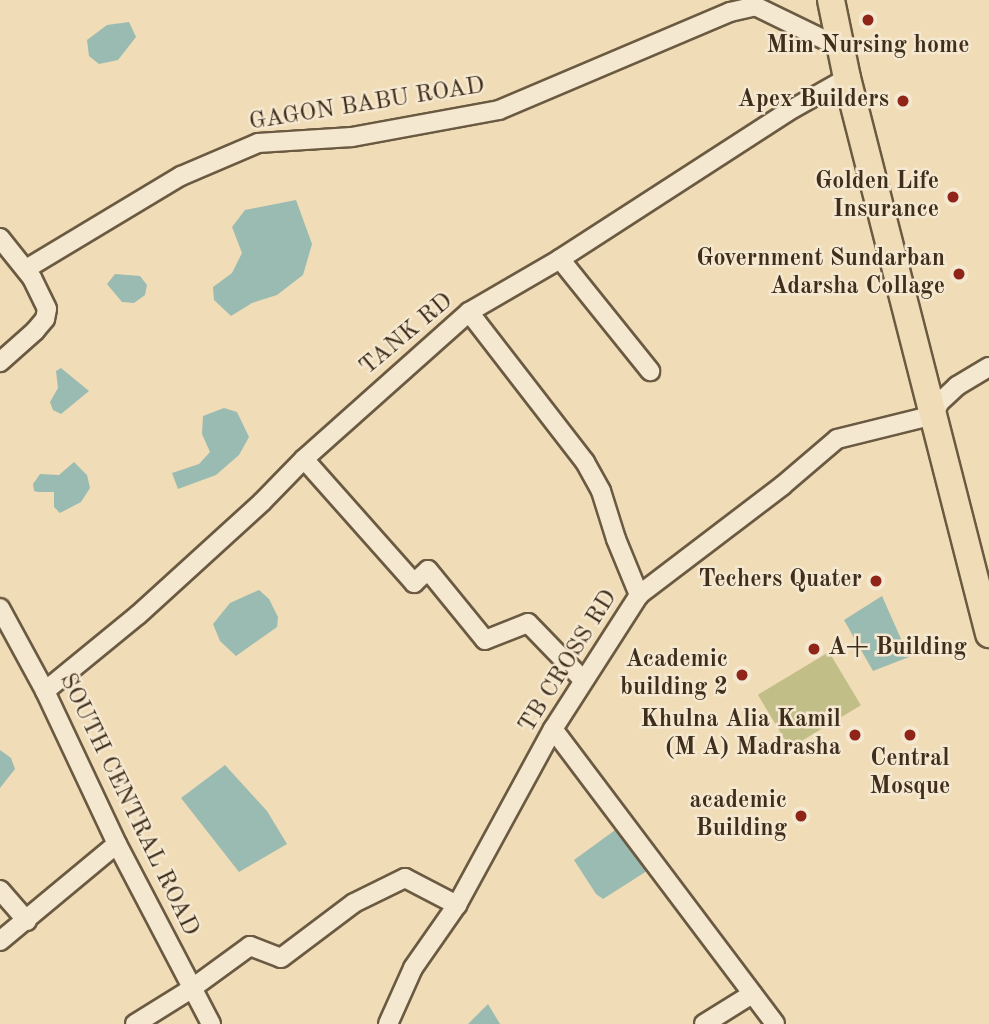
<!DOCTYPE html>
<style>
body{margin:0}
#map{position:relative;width:989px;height:1024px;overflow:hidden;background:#f0dcb6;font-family:"Old Standard TT",serif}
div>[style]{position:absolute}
.green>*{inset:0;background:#c2be88;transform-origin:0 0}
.water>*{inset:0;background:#9abbb1}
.roads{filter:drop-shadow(2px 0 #6b5a42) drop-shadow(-2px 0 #6b5a42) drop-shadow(0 2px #6b5a42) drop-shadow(0 -2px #6b5a42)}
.minor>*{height:18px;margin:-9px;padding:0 9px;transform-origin:9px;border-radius:9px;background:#f5e8d0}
.highway>*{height:26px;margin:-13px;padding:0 13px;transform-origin:13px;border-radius:13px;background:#f0dcb6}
.dots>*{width:19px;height:19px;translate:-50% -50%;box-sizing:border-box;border:4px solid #f5e8d0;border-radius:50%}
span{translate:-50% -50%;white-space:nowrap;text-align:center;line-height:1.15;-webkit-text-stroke:5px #f5e8d0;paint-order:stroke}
.poi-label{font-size:24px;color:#3f2e1c;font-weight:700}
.right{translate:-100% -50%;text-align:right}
.left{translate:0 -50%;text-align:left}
.street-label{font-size:24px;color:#3f2e1c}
</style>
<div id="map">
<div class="green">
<div style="left:829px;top:652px;width:62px;height:83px;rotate:59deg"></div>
</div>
<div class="water">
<div style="clip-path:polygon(129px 22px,136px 37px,118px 60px,99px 64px,89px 56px,87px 40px,107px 25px)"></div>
<div style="clip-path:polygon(296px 200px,312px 244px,303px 275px,277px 295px,252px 303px,231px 316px,214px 300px,213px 287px,232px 273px,242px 253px,232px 227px,245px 210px)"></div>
<div style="clip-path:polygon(115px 274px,140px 276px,147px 285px,145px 295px,134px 303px,122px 302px,107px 284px)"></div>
<div style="clip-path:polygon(61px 368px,89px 391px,61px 414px,53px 410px,50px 402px,58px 388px,56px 371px)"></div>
<div style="clip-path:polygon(224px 408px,237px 412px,249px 437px,239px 455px,216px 475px,178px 489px,172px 473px,199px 464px,210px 452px,202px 434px,203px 416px)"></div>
<div style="clip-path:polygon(74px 462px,87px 475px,90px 488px,81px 502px,60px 513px,54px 507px,54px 492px,38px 492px,34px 491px,33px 484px,40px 474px,59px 475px)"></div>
<div style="clip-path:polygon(259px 590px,269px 599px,278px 617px,277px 627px,236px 656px,220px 641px,213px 624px,230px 603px)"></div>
<div style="clip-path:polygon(882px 596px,909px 657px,873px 671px,844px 620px)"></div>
<div style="clip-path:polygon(0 750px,11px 758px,15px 769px,0 788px)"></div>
<div style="clip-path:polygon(225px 765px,267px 811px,287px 844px,239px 872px,181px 798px)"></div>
<div style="clip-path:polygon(622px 825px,650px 869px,603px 899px,596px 894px,574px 860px)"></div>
<div style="clip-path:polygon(488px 1004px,500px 1024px,468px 1024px)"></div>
</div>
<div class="roads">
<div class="minor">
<div style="left:0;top:238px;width:51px;rotate:51.3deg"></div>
<div style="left:32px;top:278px;width:34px;rotate:64deg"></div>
<div style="left:47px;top:309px;width:10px;rotate:101deg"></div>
<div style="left:45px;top:319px;width:16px;rotate:130deg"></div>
<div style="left:35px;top:331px;width:47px;rotate:138.5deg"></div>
<div style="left:560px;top:259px;width:144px;rotate:51.2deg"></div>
<div style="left:26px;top:269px;width:181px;rotate:-31deg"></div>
<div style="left:181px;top:176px;width:84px;rotate:-23.2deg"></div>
<div style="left:258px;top:143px;width:94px;rotate:-3.7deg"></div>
<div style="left:352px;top:137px;width:149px;rotate:-10.4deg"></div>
<div style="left:499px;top:110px;width:251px;rotate:-23deg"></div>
<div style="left:730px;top:12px;width:26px;rotate:-13deg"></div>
<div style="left:755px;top:6px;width:98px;rotate:26deg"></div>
<div style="left:469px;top:312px;width:190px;rotate:52.3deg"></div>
<div style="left:585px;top:462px;width:33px;rotate:61deg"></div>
<div style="left:601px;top:491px;width:50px;rotate:72.6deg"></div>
<div style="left:616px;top:539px;width:61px;rotate:67.7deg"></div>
<div style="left:304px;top:459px;width:166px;rotate:48.4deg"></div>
<div style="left:414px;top:583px;width:19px;rotate:-43deg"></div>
<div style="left:428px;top:570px;width:90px;rotate:50.8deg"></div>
<div style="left:485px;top:640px;width:46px;rotate:-21.6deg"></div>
<div style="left:528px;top:623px;width:79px;rotate:46deg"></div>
<div style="left:0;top:608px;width:94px;rotate:61.5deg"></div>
<div style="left:45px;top:691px;width:169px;rotate:64.8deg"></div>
<div style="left:117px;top:844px;width:203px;rotate:62.4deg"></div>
<div style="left:45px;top:691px;width:120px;rotate:-39.3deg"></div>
<div style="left:138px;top:615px;width:168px;rotate:-42.3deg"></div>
<div style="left:262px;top:502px;width:60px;rotate:-45.7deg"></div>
<div style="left:304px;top:459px;width:221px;rotate:-41.7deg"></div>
<div style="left:469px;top:312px;width:105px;rotate:-30.2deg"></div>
<div style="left:560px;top:259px;width:270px;rotate:-32.9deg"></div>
<div style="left:787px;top:112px;width:69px;rotate:-29.5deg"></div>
<div style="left:553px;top:729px;width:369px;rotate:53deg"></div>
<div style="left:0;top:890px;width:41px;rotate:48.9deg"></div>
<div style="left:0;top:941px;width:152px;rotate:-39.7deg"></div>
<div style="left:135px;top:1024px;width:66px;rotate:-32deg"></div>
<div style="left:191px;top:989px;width:73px;rotate:-36.1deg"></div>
<div style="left:250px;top:946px;width:33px;rotate:21deg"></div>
<div style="left:281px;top:958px;width:91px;rotate:-37deg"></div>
<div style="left:354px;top:903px;width:57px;rotate:-26.1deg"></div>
<div style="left:405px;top:878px;width:59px;rotate:27.4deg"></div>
<div style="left:388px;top:1024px;width:61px;rotate:-65.9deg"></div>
<div style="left:413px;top:968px;width:77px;rotate:-55.1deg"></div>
<div style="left:457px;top:905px;width:200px;rotate:-61.4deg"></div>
<div style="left:553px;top:729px;width:159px;rotate:-57.3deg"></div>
<div style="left:639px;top:595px;width:180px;rotate:-37.3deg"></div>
<div style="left:782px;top:486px;width:72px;rotate:-40.5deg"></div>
<div style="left:837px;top:439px;width:100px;rotate:-13.9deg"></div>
<div style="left:934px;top:415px;width:13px;rotate:-67deg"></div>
<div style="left:939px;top:403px;width:25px;rotate:-43deg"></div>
<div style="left:957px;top:386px;width:37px;rotate:-31deg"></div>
<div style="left:704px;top:1024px;width:57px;rotate:-32deg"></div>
</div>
<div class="highway">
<div style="left:831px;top:0;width:80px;rotate:78.4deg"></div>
<div style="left:847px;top:78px;width:574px;rotate:75.67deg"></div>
</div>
</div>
<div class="dots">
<div style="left:868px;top:20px;background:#8f2418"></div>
<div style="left:903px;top:101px;background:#8f2418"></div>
<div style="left:953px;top:197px;background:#8f2418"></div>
<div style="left:959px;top:274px;background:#8f2418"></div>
<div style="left:876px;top:581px;background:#8f2418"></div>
<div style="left:814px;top:649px;background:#8f2418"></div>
<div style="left:742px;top:675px;background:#8f2418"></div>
<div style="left:855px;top:735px;background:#8f2418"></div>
<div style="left:910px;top:735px;background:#8f2418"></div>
<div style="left:801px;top:816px;background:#8f2418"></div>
</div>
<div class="poi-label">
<span style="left:868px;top:47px">Mim Nursing home</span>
<span class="right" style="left:889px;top:101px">Apex Builders</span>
<span class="right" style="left:939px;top:197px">Golden Life<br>Insurance</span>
<span class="right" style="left:945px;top:274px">Government Sundarban<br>Adarsha Collage</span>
<span class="right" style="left:862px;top:581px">Techers Quater</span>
<span class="left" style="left:828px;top:649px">A+ Building</span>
<span class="right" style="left:728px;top:675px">Academic<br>building 2</span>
<span class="right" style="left:841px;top:735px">Khulna Alia Kamil<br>(M A) Madrasha</span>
<span style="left:910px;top:774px">Central<br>Mosque</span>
<span class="right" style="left:787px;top:816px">academic<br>Building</span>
</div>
<div class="street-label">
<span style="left:367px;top:105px;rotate:-9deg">GAGON BABU ROAD</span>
<span style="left:407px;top:335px;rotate:-40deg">TANK RD</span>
<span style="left:569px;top:662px;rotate:-58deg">TB CROSS RD</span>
<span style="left:128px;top:805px;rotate:64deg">SOUTH CENTRAL ROAD</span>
</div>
</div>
